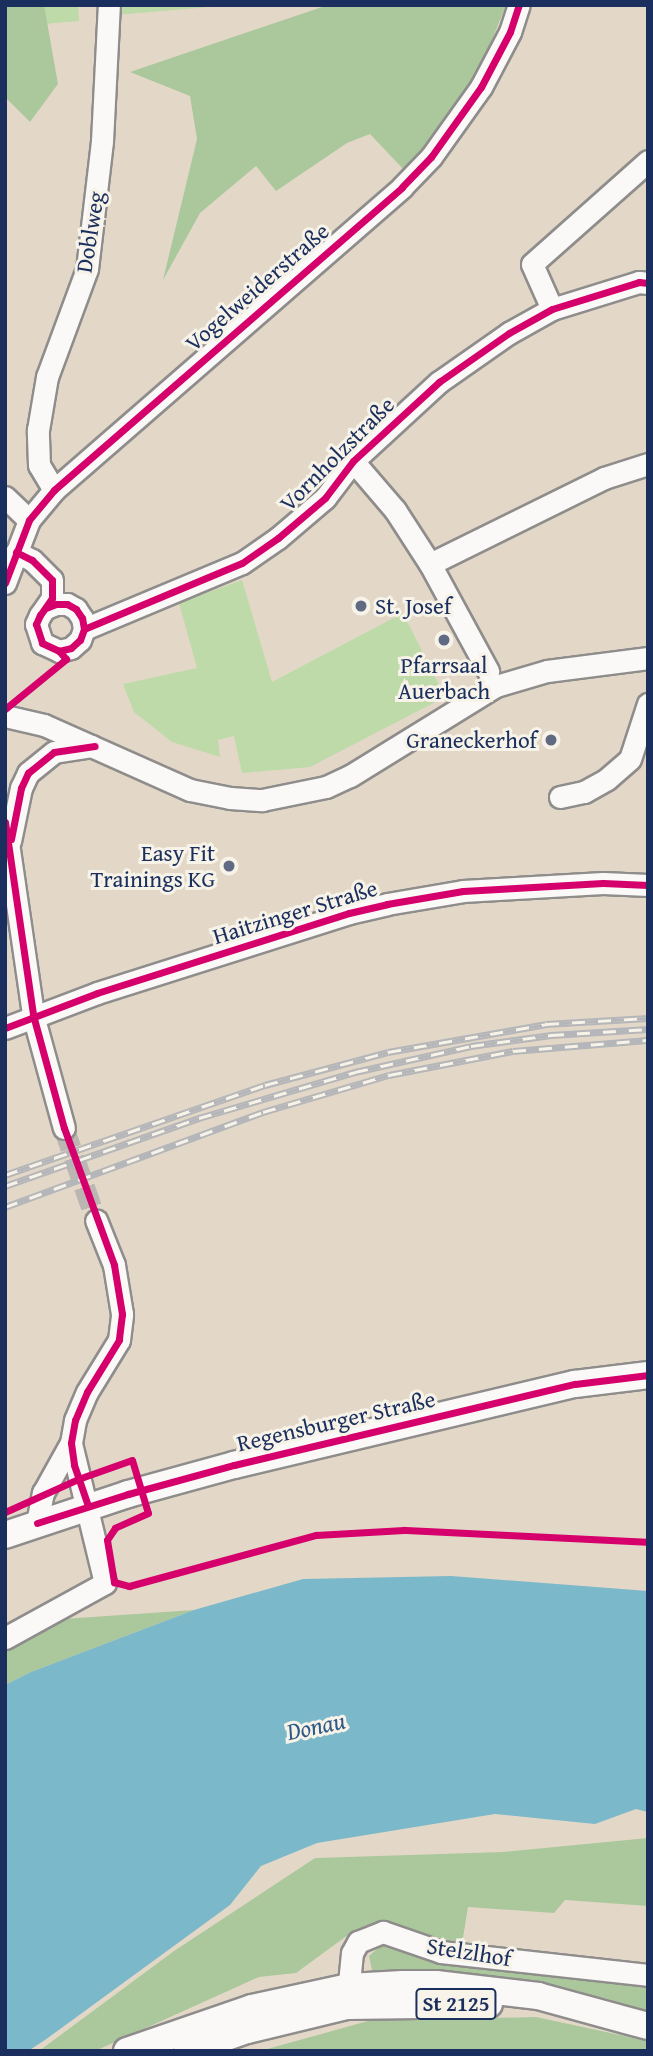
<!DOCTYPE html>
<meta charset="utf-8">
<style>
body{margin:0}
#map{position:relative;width:653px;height:2056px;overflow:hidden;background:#e3d8c7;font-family:"Gentium Book Plus",serif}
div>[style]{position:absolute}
.green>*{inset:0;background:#bddaa8}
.forest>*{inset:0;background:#abc89d}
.water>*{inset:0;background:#7bb8ca}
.minor-tunnel>*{height:21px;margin-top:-10.5px;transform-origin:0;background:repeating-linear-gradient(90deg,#bbb6b2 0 21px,transparent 0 31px)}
.roads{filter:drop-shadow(2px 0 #8f8d8c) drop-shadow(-2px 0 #8f8d8c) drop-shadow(0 2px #8f8d8c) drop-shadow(0 -2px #8f8d8c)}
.minor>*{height:21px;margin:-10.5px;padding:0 10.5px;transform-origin:10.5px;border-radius:10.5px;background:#fbf9f7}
.major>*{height:26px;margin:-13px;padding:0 13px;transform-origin:13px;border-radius:13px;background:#fbf9f7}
.rail>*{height:7px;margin-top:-3.5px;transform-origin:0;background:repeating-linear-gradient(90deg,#f7f3e8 0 13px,#b5b6b9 0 26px);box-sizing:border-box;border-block:2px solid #b5b6b9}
.cycleway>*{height:7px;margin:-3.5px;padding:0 3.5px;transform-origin:3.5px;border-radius:3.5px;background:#d6006c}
.dots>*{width:19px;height:19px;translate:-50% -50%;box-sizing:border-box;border:4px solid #f7f3e8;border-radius:50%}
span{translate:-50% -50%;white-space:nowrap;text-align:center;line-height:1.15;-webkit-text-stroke:6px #f7f3e8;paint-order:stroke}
.shield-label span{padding:2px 5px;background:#f7f3e8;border:2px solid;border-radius:5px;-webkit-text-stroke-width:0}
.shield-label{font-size:21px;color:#1b2f5e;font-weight:700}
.street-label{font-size:23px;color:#1b2f5e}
.poi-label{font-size:23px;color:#1b2f5e}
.left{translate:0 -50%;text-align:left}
.right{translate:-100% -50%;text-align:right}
.water-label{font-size:24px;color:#2d5a84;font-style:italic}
.frame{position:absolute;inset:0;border:7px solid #1b2f5e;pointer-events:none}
</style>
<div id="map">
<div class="green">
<div style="clip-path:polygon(42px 5px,78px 5px,79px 21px,45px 24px)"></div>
<div style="clip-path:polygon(115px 5px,233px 5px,116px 15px)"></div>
<div style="clip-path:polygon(242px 580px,272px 682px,403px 613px,445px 697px,310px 767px,242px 773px,234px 736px,218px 740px,220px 757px,172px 742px,134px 712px,123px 684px,197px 668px,179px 603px)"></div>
</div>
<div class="forest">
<div style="clip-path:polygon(5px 5px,44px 5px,58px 84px,30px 122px,5px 97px)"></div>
<div style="clip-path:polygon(328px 5px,506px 5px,470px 95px,437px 138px,405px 171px,370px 134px,347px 143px,276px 191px,256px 166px,200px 213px,163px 280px,197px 139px,190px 96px,130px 72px)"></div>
<div style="clip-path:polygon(194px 1610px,31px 1672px,5px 1685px,5px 1649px,63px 1619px)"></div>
<div style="clip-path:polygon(648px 1838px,648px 1906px,565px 1900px,554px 1913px,468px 1907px,462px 1944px,387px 1923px,368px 1925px,352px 1932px,296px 1973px,259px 1977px,95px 2051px,39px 2051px,174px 1951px,315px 1858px,503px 1852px)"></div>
<div style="clip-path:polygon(385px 1942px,409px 1953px,648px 1982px,648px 2014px,608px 1999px,537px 1985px,373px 1975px,369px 1956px)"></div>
<div style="clip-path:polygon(536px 2017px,648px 2041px,648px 2051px,260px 2051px,368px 2021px)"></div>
</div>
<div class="water">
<div style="clip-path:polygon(451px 1576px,648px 1591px,648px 1812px,636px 1809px,595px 1824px,495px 1814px,317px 1843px,261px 1866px,230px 1905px,45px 2040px,28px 2051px,5px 2051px,5px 1685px,31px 1672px,194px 1610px,303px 1579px)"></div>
</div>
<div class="minor-tunnel">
<div style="left:64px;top:1128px;width:97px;rotate:70.8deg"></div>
</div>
<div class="roads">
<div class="minor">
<div style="left:552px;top:309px;width:49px;rotate:-114deg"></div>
<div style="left:532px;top:264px;width:155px;rotate:-41.6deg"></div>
<div style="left:353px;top:461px;width:65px;rotate:49.4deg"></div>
<div style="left:395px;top:510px;width:64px;rotate:57.1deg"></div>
<div style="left:430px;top:564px;width:122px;rotate:61.5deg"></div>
<div style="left:54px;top:490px;width:29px;rotate:-121deg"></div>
<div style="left:39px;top:465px;width:35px;rotate:-92deg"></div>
<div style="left:38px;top:430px;width:54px;rotate:-80.4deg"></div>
<div style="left:47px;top:377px;width:115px;rotate:-69.7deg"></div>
<div style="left:87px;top:269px;width:129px;rotate:-83.3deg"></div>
<div style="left:102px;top:141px;width:136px;rotate:-87.1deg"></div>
<div style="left:5px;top:497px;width:33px;rotate:44deg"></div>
<div style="left:16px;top:552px;width:18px;rotate:27deg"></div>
<div style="left:32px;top:560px;width:28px;rotate:45deg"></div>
<div style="left:52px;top:580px;width:18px;rotate:90deg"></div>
<div style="left:52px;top:598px;width:21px;rotate:125deg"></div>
<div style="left:40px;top:615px;width:10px;rotate:114deg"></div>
<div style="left:36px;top:624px;width:20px;rotate:72deg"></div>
<div style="left:42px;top:643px;width:19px;rotate:25deg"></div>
<div style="left:59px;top:651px;width:12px;rotate:-14deg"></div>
<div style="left:71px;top:648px;width:12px;rotate:-42deg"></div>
<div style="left:80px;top:640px;width:12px;rotate:-70deg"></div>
<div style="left:84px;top:629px;width:11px;rotate:-100deg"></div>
<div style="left:82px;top:618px;width:11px;rotate:-124deg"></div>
<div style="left:76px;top:609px;width:10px;rotate:-151deg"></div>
<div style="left:67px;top:604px;width:11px;rotate:180deg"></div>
<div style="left:56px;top:604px;width:11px;rotate:158deg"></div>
<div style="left:430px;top:564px;width:194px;rotate:-26.3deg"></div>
<div style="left:604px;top:478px;width:46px;rotate:-17.7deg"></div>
<div style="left:5px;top:583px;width:67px;rotate:-69.1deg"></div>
<div style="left:29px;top:520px;width:39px;rotate:-50deg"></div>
<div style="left:54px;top:490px;width:461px;rotate:-41deg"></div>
<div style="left:402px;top:187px;width:42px;rotate:-46deg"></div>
<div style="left:431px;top:157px;width:86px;rotate:-54.5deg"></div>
<div style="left:481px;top:87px;width:62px;rotate:-62.2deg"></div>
<div style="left:510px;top:32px;width:28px;rotate:-72deg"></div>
<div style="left:84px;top:629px;width:171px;rotate:-22.7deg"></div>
<div style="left:242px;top:563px;width:44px;rotate:-34.8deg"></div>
<div style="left:278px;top:538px;width:62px;rotate:-40.4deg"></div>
<div style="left:325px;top:498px;width:46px;rotate:-52.9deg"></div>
<div style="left:353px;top:461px;width:117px;rotate:-42.6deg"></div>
<div style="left:439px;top:382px;width:85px;rotate:-35deg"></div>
<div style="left:509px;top:333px;width:49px;rotate:-29.2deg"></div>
<div style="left:552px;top:309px;width:91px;rotate:-17.2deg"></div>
<div style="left:639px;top:282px;width:9px;rotate:6deg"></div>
<div style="left:5px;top:716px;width:40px;rotate:13deg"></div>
<div style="left:44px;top:725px;width:160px;rotate:24deg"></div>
<div style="left:190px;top:790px;width:41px;rotate:11.3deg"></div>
<div style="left:230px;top:798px;width:32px;rotate:4deg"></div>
<div style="left:262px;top:800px;width:65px;rotate:-11.5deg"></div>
<div style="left:326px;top:787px;width:26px;rotate:-25deg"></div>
<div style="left:350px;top:776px;width:172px;rotate:-31.7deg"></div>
<div style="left:496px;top:686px;width:53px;rotate:-16.4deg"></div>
<div style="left:547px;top:671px;width:102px;rotate:-7.3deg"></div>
<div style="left:560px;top:797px;width:25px;rotate:-12deg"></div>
<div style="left:584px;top:792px;width:26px;rotate:-29deg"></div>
<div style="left:607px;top:779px;width:30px;rotate:-41deg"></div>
<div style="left:630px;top:759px;width:58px;rotate:-71.9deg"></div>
<div style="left:5px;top:822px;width:195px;rotate:81.7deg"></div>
<div style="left:33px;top:1015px;width:117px;rotate:74.7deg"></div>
<div style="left:10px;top:841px;width:54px;rotate:-78.3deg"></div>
<div style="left:21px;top:788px;width:17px;rotate:-65deg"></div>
<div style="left:28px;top:773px;width:33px;rotate:-39deg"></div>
<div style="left:54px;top:752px;width:38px;rotate:-9deg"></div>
<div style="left:5px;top:1028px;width:98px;rotate:-20.8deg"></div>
<div style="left:97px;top:993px;width:264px;rotate:-17.6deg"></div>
<div style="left:349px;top:913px;width:39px;rotate:-13deg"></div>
<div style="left:387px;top:904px;width:77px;rotate:-9.7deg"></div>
<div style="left:463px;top:891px;width:140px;rotate:-3.3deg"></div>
<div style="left:603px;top:883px;width:45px;rotate:2.5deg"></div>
<div style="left:37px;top:1523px;width:31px;rotate:-79deg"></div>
<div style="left:43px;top:1493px;width:57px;rotate:-60.8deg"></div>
<div style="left:5px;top:1638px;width:114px;rotate:-28.8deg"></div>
<div style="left:105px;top:1583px;width:144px;rotate:-103.7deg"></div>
<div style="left:71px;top:1443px;width:23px;rotate:-80deg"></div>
<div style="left:75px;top:1420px;width:30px;rotate:-67deg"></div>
<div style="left:87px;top:1392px;width:61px;rotate:-58.4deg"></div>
<div style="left:119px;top:1340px;width:26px;rotate:-83deg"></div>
<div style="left:122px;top:1314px;width:50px;rotate:-99.3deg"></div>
<div style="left:114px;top:1265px;width:48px;rotate:-111.8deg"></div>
<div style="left:347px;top:2003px;width:50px;rotate:-84.3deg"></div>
<div style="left:352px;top:1953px;width:13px;rotate:-61deg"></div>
<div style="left:358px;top:1942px;width:27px;rotate:-22deg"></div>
<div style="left:383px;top:1932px;width:61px;rotate:19deg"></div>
<div style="left:441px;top:1952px;width:208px;rotate:6.3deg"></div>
</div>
<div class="major">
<div style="left:5px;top:1535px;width:130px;rotate:-18.4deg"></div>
<div style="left:128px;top:1494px;width:110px;rotate:-15.3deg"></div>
<div style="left:234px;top:1465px;width:350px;rotate:-13.4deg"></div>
<div style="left:575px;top:1384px;width:74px;rotate:-7deg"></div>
<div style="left:127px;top:2051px;width:132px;rotate:-19deg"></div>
<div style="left:252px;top:2008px;width:98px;rotate:-12.3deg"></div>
<div style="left:348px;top:1987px;width:55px;rotate:-3.1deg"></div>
<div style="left:403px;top:1984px;width:33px"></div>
<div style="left:436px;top:1984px;width:103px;rotate:6.7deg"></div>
<div style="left:538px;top:1996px;width:114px;rotate:15.3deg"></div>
<div style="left:187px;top:2051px;width:64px;rotate:-19.3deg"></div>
<div style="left:247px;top:2030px;width:103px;rotate:-13.5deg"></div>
<div style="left:347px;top:2006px;width:142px;rotate:-0.8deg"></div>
</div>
</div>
<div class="rail">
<div style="left:5px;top:1175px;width:275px;rotate:-19.1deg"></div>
<div style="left:265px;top:1085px;width:127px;rotate:-15deg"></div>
<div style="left:388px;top:1052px;width:160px;rotate:-10deg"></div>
<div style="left:546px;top:1024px;width:102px;rotate:-3.4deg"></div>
<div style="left:5px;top:1186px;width:206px;rotate:-19.3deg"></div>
<div style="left:199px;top:1118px;width:163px;rotate:-16.4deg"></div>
<div style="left:355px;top:1072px;width:119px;rotate:-12.6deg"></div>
<div style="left:471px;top:1046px;width:81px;rotate:-7.8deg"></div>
<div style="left:551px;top:1035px;width:97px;rotate:-3.5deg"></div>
<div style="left:5px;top:1207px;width:275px;rotate:-20.2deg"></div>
<div style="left:263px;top:1112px;width:131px;rotate:-16.4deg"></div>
<div style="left:389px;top:1075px;width:126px;rotate:-11deg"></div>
<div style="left:513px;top:1051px;width:135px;rotate:-4.7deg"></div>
</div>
<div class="cycleway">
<div style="left:16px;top:552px;width:18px;rotate:27deg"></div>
<div style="left:32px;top:560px;width:28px;rotate:45deg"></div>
<div style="left:52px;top:580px;width:18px;rotate:90deg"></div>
<div style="left:52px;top:598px;width:21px;rotate:125deg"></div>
<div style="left:40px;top:615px;width:10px;rotate:114deg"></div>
<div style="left:36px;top:624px;width:20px;rotate:72deg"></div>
<div style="left:42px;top:643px;width:19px;rotate:25deg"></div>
<div style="left:59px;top:651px;width:12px;rotate:-14deg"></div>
<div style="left:71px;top:648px;width:12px;rotate:-42deg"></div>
<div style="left:80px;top:640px;width:12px;rotate:-70deg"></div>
<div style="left:84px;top:629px;width:11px;rotate:-100deg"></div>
<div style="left:82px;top:618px;width:11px;rotate:-124deg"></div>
<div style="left:76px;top:609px;width:10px;rotate:-151deg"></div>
<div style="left:67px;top:604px;width:11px;rotate:180deg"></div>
<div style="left:56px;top:604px;width:11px;rotate:158deg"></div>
<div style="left:5px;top:583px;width:67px;rotate:-69.1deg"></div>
<div style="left:29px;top:520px;width:39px;rotate:-50deg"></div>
<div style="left:54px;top:490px;width:461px;rotate:-41deg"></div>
<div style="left:402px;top:187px;width:42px;rotate:-46deg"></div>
<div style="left:431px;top:157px;width:86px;rotate:-54.5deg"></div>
<div style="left:481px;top:87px;width:62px;rotate:-62.2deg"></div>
<div style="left:510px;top:32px;width:28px;rotate:-72deg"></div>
<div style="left:84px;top:629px;width:171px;rotate:-22.7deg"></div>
<div style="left:242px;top:563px;width:44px;rotate:-34.8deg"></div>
<div style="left:278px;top:538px;width:62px;rotate:-40.4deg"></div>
<div style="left:325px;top:498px;width:46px;rotate:-52.9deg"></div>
<div style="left:353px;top:461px;width:117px;rotate:-42.6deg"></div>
<div style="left:439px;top:382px;width:85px;rotate:-35deg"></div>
<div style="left:509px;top:333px;width:49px;rotate:-29.2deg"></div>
<div style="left:552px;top:309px;width:91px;rotate:-17.2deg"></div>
<div style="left:639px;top:282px;width:9px;rotate:6deg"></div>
<div style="left:5px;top:709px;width:79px;rotate:-39.3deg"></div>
<div style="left:66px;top:659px;width:11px;rotate:-131deg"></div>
<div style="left:5px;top:822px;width:195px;rotate:81.7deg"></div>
<div style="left:33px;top:1015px;width:117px;rotate:74.7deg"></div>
<div style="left:64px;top:1128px;width:146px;rotate:69.9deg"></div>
<div style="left:114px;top:1265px;width:50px;rotate:80.7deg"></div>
<div style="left:122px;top:1314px;width:26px;rotate:97deg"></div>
<div style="left:119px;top:1340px;width:61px;rotate:121.6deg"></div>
<div style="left:87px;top:1392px;width:30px;rotate:113deg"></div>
<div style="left:75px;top:1420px;width:23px;rotate:100deg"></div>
<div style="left:71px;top:1443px;width:22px;rotate:82deg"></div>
<div style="left:74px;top:1465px;width:43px;rotate:71.1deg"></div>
<div style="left:11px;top:839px;width:52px;rotate:-78.9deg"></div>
<div style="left:21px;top:788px;width:17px;rotate:-65deg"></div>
<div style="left:28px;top:773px;width:33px;rotate:-39deg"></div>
<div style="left:54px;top:752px;width:41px;rotate:-8.3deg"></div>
<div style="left:5px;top:1028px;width:98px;rotate:-20.8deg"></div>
<div style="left:97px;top:993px;width:264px;rotate:-17.6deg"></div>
<div style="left:349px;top:913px;width:39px;rotate:-13deg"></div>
<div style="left:387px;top:904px;width:77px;rotate:-9.7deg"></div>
<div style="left:463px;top:891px;width:140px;rotate:-3.3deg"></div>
<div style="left:603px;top:883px;width:45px;rotate:2.5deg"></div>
<div style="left:5px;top:1512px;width:80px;rotate:-24.3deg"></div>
<div style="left:78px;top:1479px;width:57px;rotate:-19.4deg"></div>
<div style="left:132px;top:1460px;width:55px;rotate:73.2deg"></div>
<div style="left:148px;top:1513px;width:36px;rotate:156deg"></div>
<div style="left:115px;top:1528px;width:14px;rotate:124deg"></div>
<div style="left:107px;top:1540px;width:43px;rotate:80.5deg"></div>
<div style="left:114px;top:1582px;width:16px;rotate:15deg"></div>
<div style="left:129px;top:1586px;width:194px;rotate:-15.3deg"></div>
<div style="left:316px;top:1535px;width:88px;rotate:-3.3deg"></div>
<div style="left:404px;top:1530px;width:244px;rotate:2.8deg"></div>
<div style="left:37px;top:1523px;width:96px;rotate:-17.7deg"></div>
<div style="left:128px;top:1494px;width:110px;rotate:-15.3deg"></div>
<div style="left:234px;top:1465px;width:350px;rotate:-13.4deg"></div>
<div style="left:575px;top:1384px;width:74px;rotate:-7deg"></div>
</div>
<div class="dots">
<div style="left:361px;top:606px;background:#616a83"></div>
<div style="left:444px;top:640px;background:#616a83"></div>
<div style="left:551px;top:740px;background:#616a83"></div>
<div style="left:229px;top:866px;background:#616a83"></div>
</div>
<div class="shield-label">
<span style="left:456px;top:2004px">St 2125</span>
</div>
<div class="street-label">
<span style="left:90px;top:232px;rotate:-81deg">Doblweg</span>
<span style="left:257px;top:287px;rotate:-41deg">Vogelweiderstraße</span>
<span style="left:337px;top:454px;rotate:-45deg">Vornholzstraße</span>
<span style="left:295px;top:912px;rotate:-17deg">Haitzinger Straße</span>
<span style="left:336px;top:1421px;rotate:-13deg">Regensburger Straße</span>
<span style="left:469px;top:1952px;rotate:9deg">Stelzlhof</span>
</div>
<div class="poi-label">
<span class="left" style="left:375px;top:606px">St. Josef</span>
<span style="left:444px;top:678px">Pfarrsaal<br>Auerbach</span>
<span class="right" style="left:537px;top:740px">Graneckerhof</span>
<span class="right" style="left:215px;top:866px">Easy Fit<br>Trainings KG</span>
</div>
<div class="water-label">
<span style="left:316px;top:1726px;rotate:-12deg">Donau</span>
</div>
<div class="frame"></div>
</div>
